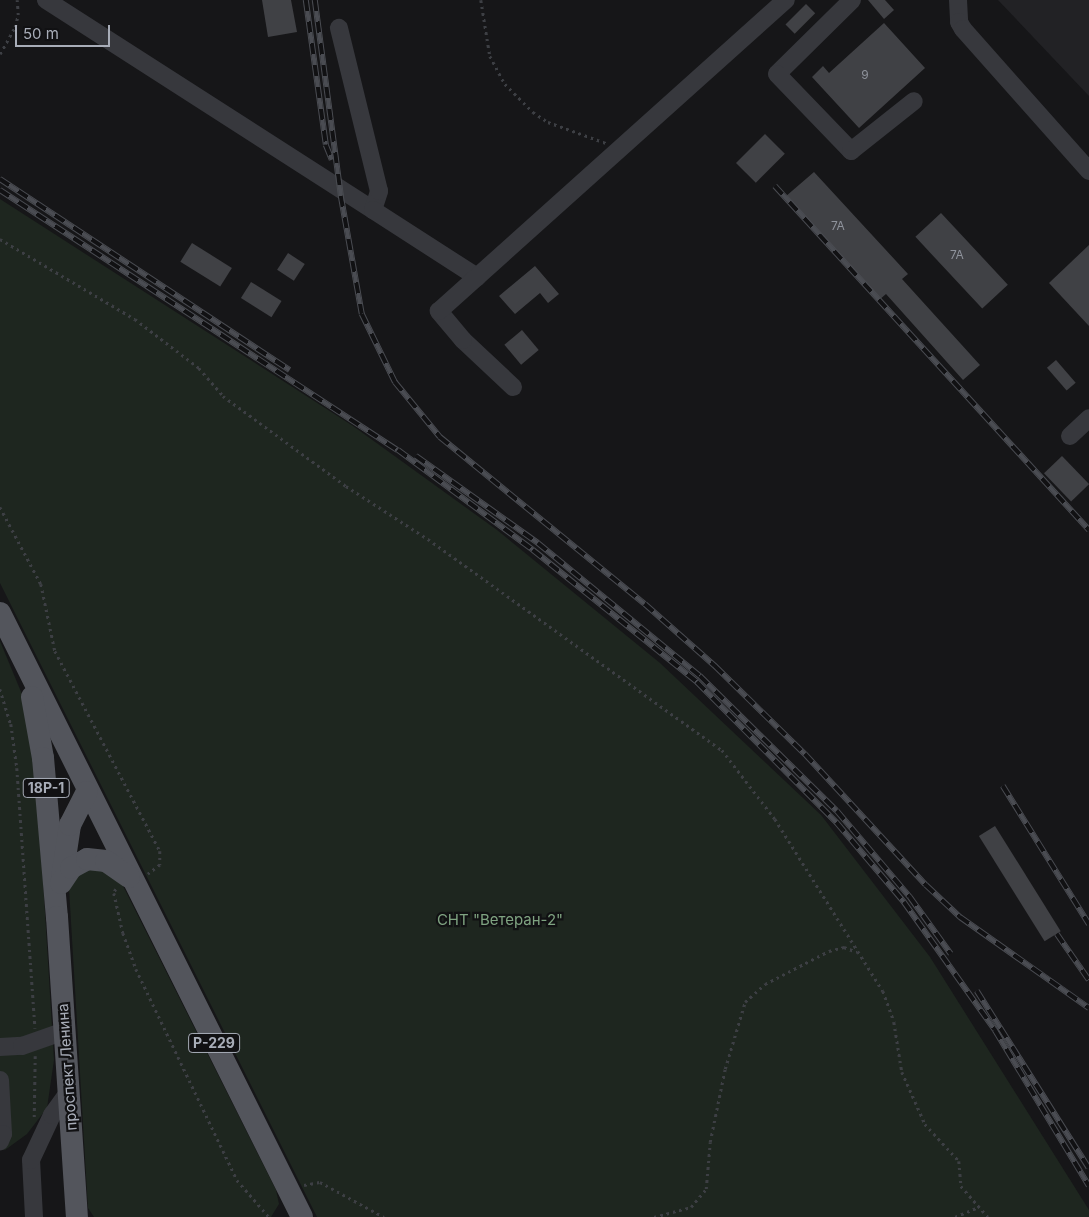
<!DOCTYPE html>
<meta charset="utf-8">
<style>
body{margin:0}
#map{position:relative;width:1089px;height:1217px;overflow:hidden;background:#161618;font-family:Inter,sans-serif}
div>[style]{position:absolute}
.built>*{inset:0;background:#222225}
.green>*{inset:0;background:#1e261f}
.building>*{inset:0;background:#404145;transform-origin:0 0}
.path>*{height:2.5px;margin-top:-1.25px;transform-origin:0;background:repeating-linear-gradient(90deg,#3d3f44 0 2.5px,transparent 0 6.5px)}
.minor>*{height:18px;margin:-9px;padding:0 9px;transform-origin:9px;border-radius:9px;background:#37383d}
.major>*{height:22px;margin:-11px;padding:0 11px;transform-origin:11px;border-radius:11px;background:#53555c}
.rail>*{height:5.5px;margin-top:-2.75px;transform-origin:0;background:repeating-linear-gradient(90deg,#111113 0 11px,#4a4c52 0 22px);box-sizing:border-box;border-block:1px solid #4a4c52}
span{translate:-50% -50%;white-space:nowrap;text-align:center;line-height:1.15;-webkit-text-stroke:4.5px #111113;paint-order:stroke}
.number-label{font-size:12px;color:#8e929b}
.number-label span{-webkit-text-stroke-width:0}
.shield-label span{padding:1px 4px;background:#111113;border:1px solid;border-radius:4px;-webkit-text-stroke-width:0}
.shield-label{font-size:14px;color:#a8adb8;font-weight:700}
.park-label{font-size:15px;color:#7fa381}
.street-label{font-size:15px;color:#a8adb8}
.scale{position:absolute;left:15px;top:25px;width:95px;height:22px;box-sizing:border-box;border:2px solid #a8adb8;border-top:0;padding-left:6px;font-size:15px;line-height:18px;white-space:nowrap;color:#a8adb8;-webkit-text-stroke:4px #111113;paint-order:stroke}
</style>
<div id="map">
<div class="built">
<div style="clip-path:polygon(998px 0,1089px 0,1089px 96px)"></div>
</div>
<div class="green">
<div style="clip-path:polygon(0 199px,353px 426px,497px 530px,660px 663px,821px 815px,930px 957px,1089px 1210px,1089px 1217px,317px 1217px,0 583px)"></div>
<div style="clip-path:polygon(0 641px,24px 699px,36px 766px,54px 1060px,47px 1108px,27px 1134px,5px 1150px,0 1149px)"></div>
<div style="clip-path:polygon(94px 866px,120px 880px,276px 1190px,279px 1204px,271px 1217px,94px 1217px,88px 1208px,69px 888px,71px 880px)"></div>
</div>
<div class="building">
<div style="clip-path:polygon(262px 0,291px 0,297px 32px,268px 37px)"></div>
<div style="clip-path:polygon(868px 0,885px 0,894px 10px,884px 19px)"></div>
<div style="left:806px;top:4px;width:13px;height:29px;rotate:45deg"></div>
<div style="clip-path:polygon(884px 23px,925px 68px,859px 128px,812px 77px,823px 66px,829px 73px)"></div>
<div style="left:765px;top:134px;width:28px;height:41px;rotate:45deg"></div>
<div style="clip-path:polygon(814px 172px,908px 274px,902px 279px,980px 365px,963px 380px,886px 294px,879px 300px,785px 197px)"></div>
<div style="left:941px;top:213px;width:98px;height:35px;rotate:47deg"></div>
<div style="left:192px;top:243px;width:47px;height:22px;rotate:32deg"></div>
<div style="clip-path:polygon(1089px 245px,1089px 326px,1049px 283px)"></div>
<div style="left:288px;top:253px;width:20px;height:20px;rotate:33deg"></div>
<div style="clip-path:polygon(535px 266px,559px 294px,548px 303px,540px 293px,515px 314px,499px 296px)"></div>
<div style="left:251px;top:282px;width:36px;height:19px;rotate:32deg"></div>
<div style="left:522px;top:330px;width:26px;height:23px;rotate:50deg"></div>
<div style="left:1056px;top:360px;width:30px;height:12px;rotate:49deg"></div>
<div style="left:1062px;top:456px;width:39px;height:25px;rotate:46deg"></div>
<div style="left:995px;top:826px;width:124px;height:19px;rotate:58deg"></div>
</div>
<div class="path">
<div style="left:481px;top:0;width:57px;rotate:80.9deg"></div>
<div style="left:490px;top:56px;width:32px;rotate:62deg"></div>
<div style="left:505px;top:84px;width:40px;rotate:45deg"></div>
<div style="left:533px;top:112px;width:18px;rotate:34deg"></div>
<div style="left:548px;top:122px;width:62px;rotate:19.9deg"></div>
<div style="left:0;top:54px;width:31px;rotate:-61deg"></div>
<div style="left:15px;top:27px;width:12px;rotate:-76deg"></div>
<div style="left:18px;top:15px;width:15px;rotate:-94deg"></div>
<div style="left:0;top:239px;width:157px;rotate:30.7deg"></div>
<div style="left:135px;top:319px;width:81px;rotate:37.4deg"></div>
<div style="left:199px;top:368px;width:37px;rotate:49deg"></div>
<div style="left:223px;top:396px;width:152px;rotate:36.2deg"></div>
<div style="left:346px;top:486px;width:98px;rotate:32.9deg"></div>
<div style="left:428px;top:539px;width:362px;rotate:35.7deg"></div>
<div style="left:722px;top:750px;width:87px;rotate:52.5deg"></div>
<div style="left:775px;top:819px;width:203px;rotate:57.9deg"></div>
<div style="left:883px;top:991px;width:33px;rotate:70deg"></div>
<div style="left:894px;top:1022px;width:51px;rotate:80.9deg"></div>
<div style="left:902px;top:1072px;width:57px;rotate:66.1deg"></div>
<div style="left:925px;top:1124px;width:50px;rotate:47.4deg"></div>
<div style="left:959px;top:1161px;width:25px;rotate:85deg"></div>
<div style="left:961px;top:1186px;width:41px;rotate:48.9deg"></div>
<div style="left:0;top:507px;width:87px;rotate:62deg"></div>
<div style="left:41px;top:584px;width:68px;rotate:78.2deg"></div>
<div style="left:55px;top:651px;width:226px;rotate:62.3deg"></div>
<div style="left:160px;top:851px;width:14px;rotate:90deg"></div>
<div style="left:160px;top:865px;width:15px;rotate:143deg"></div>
<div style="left:0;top:689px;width:37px;rotate:73deg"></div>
<div style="left:11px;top:724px;width:44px;rotate:82.2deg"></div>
<div style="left:17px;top:768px;width:261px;rotate:86deg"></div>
<div style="left:116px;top:889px;width:4px;rotate:117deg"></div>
<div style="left:114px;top:893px;width:41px;rotate:77.3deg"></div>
<div style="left:123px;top:933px;width:38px;rotate:70deg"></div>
<div style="left:136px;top:969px;width:234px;rotate:64.4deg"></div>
<div style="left:237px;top:1180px;width:49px;rotate:49.1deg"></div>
<div style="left:34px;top:1117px;width:61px;rotate:-89.1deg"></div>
<div style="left:304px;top:1185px;width:16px;rotate:-11deg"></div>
<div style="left:320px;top:1182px;width:73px;rotate:28.7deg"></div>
<div style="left:654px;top:1217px;width:38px;rotate:-15deg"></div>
<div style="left:691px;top:1207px;width:23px;rotate:-50deg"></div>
<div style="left:706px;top:1189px;width:47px;rotate:-85.1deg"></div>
<div style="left:710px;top:1142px;width:75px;rotate:-78.4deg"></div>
<div style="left:725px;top:1069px;width:70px;rotate:-73.4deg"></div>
<div style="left:745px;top:1002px;width:27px;rotate:-42deg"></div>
<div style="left:765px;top:984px;width:72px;rotate:-27.3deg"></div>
<div style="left:829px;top:951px;width:16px;rotate:-15deg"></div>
<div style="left:844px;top:947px;width:14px;rotate:21deg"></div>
<div style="left:955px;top:1217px;width:26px;rotate:-23deg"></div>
</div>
<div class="minor">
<div style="left:46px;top:0;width:389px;rotate:32.7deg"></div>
<div style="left:373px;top:210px;width:20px;rotate:-72deg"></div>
<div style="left:379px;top:191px;width:168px;rotate:-103.8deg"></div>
<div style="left:852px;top:0;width:105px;rotate:135.4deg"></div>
<div style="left:777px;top:74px;width:107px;rotate:46.1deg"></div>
<div style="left:851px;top:151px;width:80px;rotate:-38.4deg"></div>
<div style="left:958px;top:0;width:22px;rotate:87deg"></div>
<div style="left:959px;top:22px;width:8px;rotate:60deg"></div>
<div style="left:963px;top:29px;width:190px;rotate:48.4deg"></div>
<div style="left:373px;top:210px;width:124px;rotate:32.8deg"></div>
<div style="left:513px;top:387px;width:69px;rotate:-136.8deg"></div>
<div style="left:463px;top:340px;width:38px;rotate:-130deg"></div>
<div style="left:439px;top:311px;width:466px;rotate:-41.9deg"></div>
<div style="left:1070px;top:436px;width:26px;rotate:-43deg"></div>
<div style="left:0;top:1047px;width:22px;rotate:-3deg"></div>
<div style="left:22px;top:1046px;width:46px;rotate:-19.2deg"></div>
<div style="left:0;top:1080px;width:54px;rotate:86.8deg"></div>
<div style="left:3px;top:1134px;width:8px;rotate:113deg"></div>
<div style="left:34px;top:1217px;width:57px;rotate:-93deg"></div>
<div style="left:31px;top:1160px;width:50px;rotate:-65deg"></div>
<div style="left:52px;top:1115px;width:27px;rotate:-54deg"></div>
</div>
<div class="major">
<div style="left:0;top:613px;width:675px;rotate:63.43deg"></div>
<div style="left:32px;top:697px;width:62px;rotate:79.8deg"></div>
<div style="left:43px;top:758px;width:160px;rotate:85deg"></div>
<div style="left:57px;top:917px;width:301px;rotate:86.2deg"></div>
<div style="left:62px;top:878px;width:54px;rotate:-81.4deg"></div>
<div style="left:70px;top:825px;width:37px;rotate:-63deg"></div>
<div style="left:61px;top:883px;width:18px;rotate:-56deg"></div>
<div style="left:71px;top:868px;width:18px;rotate:-29deg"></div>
<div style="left:87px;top:859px;width:19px;rotate:6deg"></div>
<div style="left:106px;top:861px;width:28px;rotate:35deg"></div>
</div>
<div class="rail">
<div style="left:306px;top:0;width:146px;rotate:82.1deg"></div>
<div style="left:326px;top:145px;width:16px;rotate:68deg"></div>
<div style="left:315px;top:0;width:198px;rotate:82.4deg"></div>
<div style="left:341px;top:196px;width:120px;rotate:79.9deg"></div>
<div style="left:362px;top:314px;width:76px;rotate:64.1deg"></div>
<div style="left:395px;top:382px;width:71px;rotate:50.7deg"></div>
<div style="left:440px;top:437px;width:264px;rotate:39.2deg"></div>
<div style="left:645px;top:604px;width:94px;rotate:41.5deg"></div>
<div style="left:715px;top:666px;width:126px;rotate:44.4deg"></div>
<div style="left:805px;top:754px;width:178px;rotate:47.3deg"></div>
<div style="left:926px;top:885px;width:47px;rotate:43.3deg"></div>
<div style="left:960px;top:917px;width:158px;rotate:35.2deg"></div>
<div style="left:0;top:179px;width:347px;rotate:33.4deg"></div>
<div style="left:775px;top:186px;width:466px;rotate:47.6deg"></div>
<div style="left:0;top:190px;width:475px;rotate:33.2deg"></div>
<div style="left:398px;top:450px;width:168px;rotate:36.5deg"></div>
<div style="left:533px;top:550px;width:211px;rotate:38.8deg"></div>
<div style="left:697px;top:682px;width:199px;rotate:45.2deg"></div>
<div style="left:837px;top:823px;width:104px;rotate:49.7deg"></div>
<div style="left:904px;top:902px;width:157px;rotate:54.6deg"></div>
<div style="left:995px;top:1030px;width:182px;rotate:58.9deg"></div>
<div style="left:416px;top:456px;width:150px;rotate:35.5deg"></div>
<div style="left:538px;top:543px;width:210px;rotate:39.4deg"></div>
<div style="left:700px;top:676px;width:192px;rotate:44.6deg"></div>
<div style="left:837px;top:811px;width:113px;rotate:49.7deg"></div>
<div style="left:910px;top:897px;width:70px;rotate:54.3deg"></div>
<div style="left:1003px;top:786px;width:163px;rotate:58.1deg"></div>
<div style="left:1057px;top:934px;width:56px;rotate:55.2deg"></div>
<div style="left:977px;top:991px;width:209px;rotate:57.7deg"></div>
</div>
<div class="number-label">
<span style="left:865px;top:75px">9</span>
<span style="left:838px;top:226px">7А</span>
<span style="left:957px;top:255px">7А</span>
</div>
<div class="shield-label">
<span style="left:46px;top:788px">18Р-1</span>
<span style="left:214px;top:1043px">Р-229</span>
</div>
<div class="park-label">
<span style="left:500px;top:920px">СНТ "Ветеран-2"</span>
</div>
<div class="street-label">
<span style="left:67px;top:1067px;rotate:-94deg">проспект Ленина</span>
</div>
<div class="scale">50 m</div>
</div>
